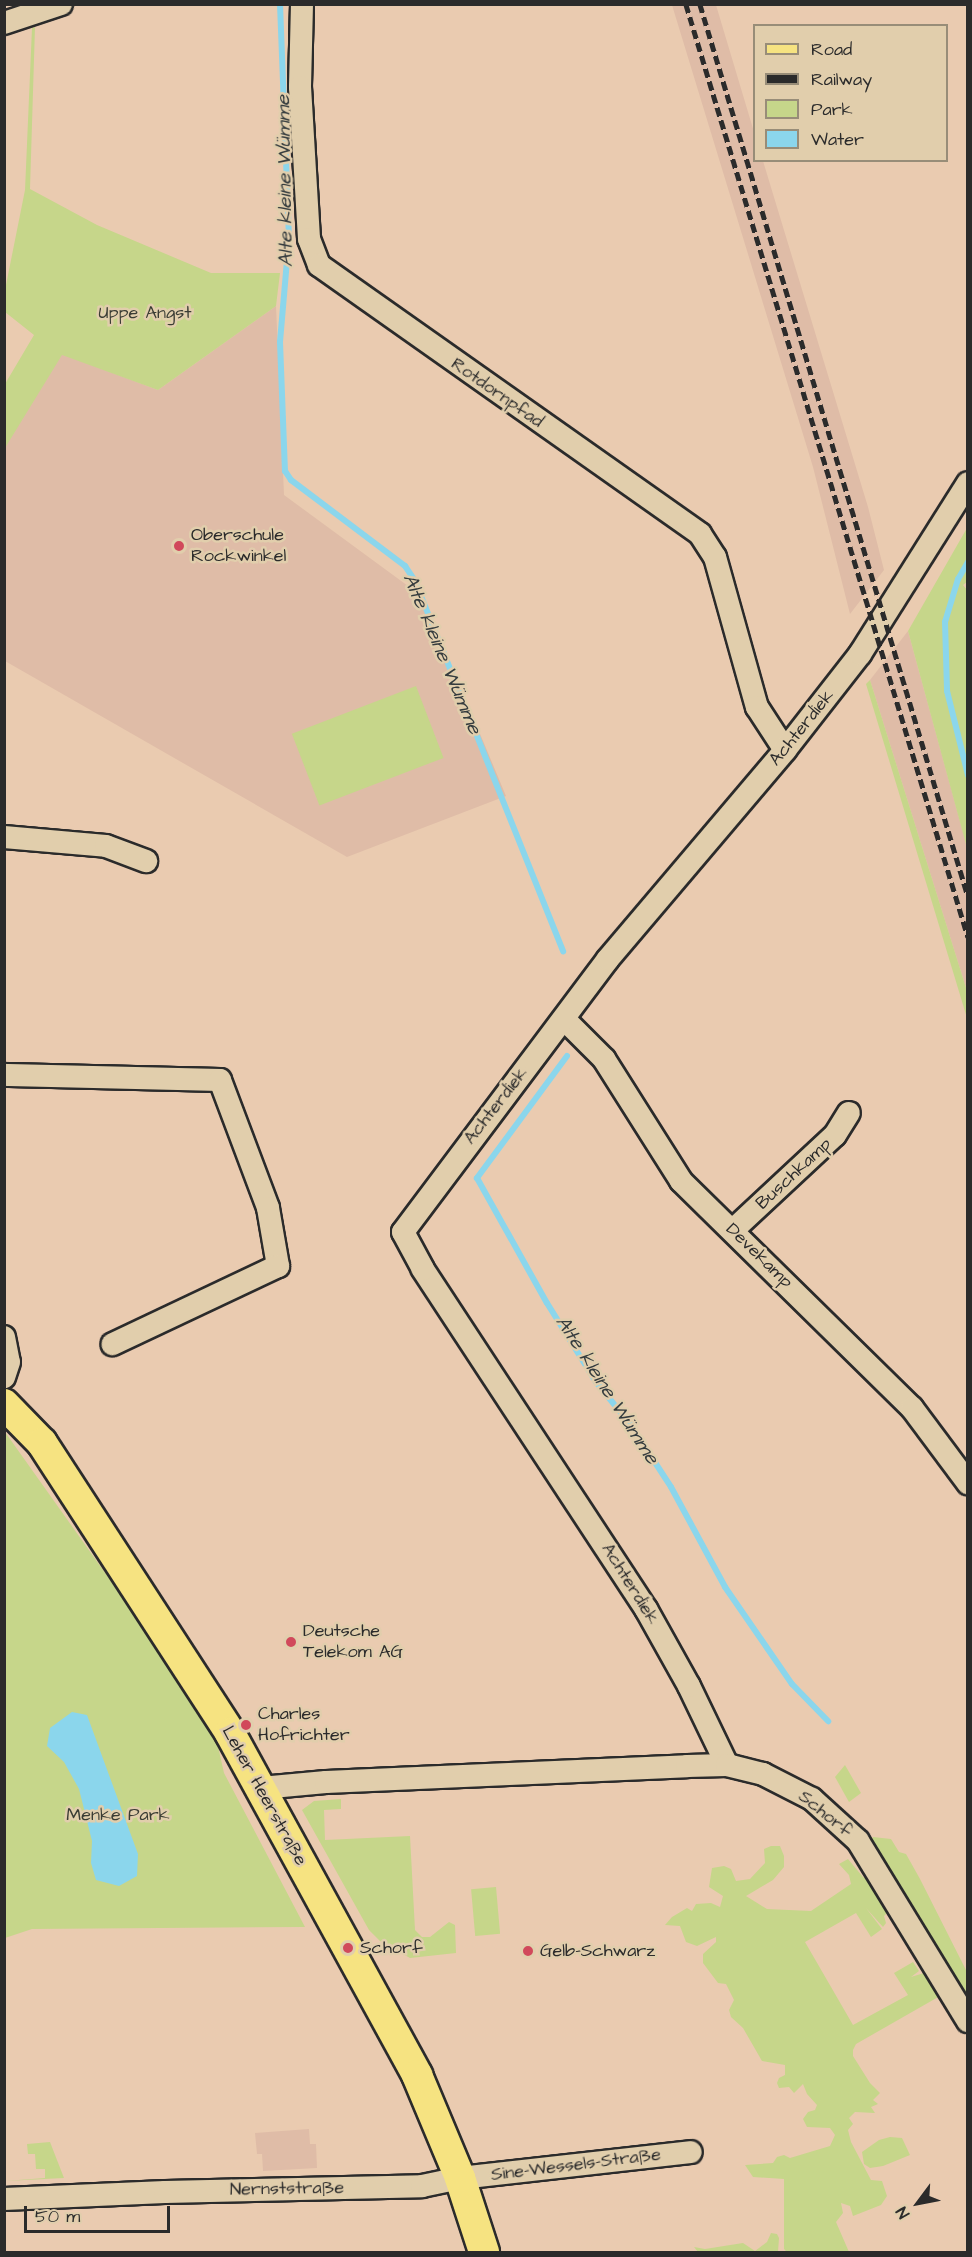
<!DOCTYPE html>
<meta charset="utf-8">
<style>
body{margin:0}
#map{position:relative;width:972px;height:2257px;overflow:hidden;background:#eacbb0;font-family:"Architects Daughter",sans-serif}
div>[style]{position:absolute}
.built>*{inset:0;background:#dfbca7}
.green>*{inset:0;background:#c6d68a;transform-origin:0 0}
.water>*{inset:0;background:#8bd6ec}
.stream>*{height:6px;margin:-3px;padding:0 3px;transform-origin:3px;border-radius:3px;background:#8bd6ec}
.roads{filter:drop-shadow(2px 0 #2b2b2b) drop-shadow(-2px 0 #2b2b2b) drop-shadow(0 2px #2b2b2b) drop-shadow(0 -2px #2b2b2b)}
.minor>*{height:22px;margin:-11px;padding:0 11px;transform-origin:11px;border-radius:11px;background:#e1ceac}
.major>*{height:30px;margin:-15px;padding:0 15px;transform-origin:15px;border-radius:15px;background:#f6e381}
.rail>*{height:4.5px;margin-top:-2.25px;transform-origin:0;background:repeating-linear-gradient(90deg,#2b2b2b 0 9px,transparent 0 13.5px)}
.dots>*{width:16px;height:16px;translate:-50% -50%;box-sizing:border-box;border:3px solid #e1ceac;border-radius:50%}
span{translate:-50% -50%;white-space:nowrap;text-align:center;line-height:1.15;-webkit-text-stroke:5px #e1ceac;paint-order:stroke}
.park-label{font-size:18px;color:#3a3c34}
.street-label{font-size:18px;color:#2b2b2b}
.poi-label{font-size:18px;color:#2b2b2b}
.left{translate:0 -50%;text-align:left}
.water-label{font-size:20px;color:#353c3e;font-style:italic}
.frame{position:absolute;inset:0;border:6px solid #2b2b2b;pointer-events:none}
.legend{position:absolute;left:753px;top:24px;width:195px;height:138px;box-sizing:border-box;background:#e1ceac;border:2px solid #988d78;margin:0;padding:8px 10px;list-style:none;font-size:18px;color:#2b2b2b}
.legend li{display:flex;align-items:center;gap:12px;height:30px}
.legend b{width:30px;border:2px solid #988d78}
.north{position:absolute;left:888px;top:2173px;width:60px;height:60px;-webkit-text-stroke:4px #e1ceac;paint-order:stroke;rotate:238deg;font-size:16px;font-weight:700;line-height:24px;text-align:center;color:#2b2b2b}
.north::after{content:'';display:block;margin:auto;width:21px;height:27px;background:#2b2b2b;clip-path:polygon(50% 0,100% 100%,50% 72%,0 100%)}
.scale{position:absolute;left:24px;top:2206px;width:146px;height:27px;box-sizing:border-box;border:3px solid #2b2b2b;border-top:0;padding-left:8px;font-size:18px;line-height:21px;white-space:nowrap;color:#2b2b2b;-webkit-text-stroke:4px #e1ceac;paint-order:stroke}
</style>
<div id="map">
<div class="built">
<div style="clip-path:polygon(672px 5px,716px 5px,754px 132px,754px 160px,763px 161px,868px 507px,884px 570px,850px 614px,813px 467px)"></div>
<div style="clip-path:polygon(276px 306px,284px 495px,423px 597px,506px 796px,347px 857px,5px 661px,4px 448px,62px 354px,158px 390px)"></div>
<div style="clip-path:polygon(908px 631px,967px 847px,967px 991px,870px 680px)"></div>
<div style="clip-path:polygon(309px 2129px,310px 2144px,316px 2144px,317px 2168px,263px 2171px,262px 2154px,257px 2154px,255px 2133px)"></div>
</div>
<div class="green">
<div style="clip-path:polygon(35px 27px,30px 189px,97px 225px,211px 273px,280px 273px,276px 306px,158px 390px,62px 355px,5px 448px,5px 384px,34px 335px,5px 312px,4px 295px,25px 190px,32px 28px)"></div>
<div style="clip-path:polygon(967px 528px,967px 582px,963px 585px,968px 591px,967px 848px,908px 631px)"></div>
<div style="clip-path:polygon(870px 680px,967px 991px,967px 1018px,866px 684px)"></div>
<div style="left:416px;top:686px;width:77px;height:133px;rotate:69deg"></div>
<div style="clip-path:polygon(5px 1432px,140px 1622px,217px 1742px,224px 1773px,305px 1927px,32px 1929px,5px 1938px)"></div>
<div style="clip-path:polygon(845px 1765px,861px 1793px,849px 1802px,835px 1777px)"></div>
<div style="clip-path:polygon(341px 1799px,341px 1809px,324px 1810px,325px 1840px,410px 1836px,415px 1930px,422px 1937px,430px 1937px,449px 1922px,455px 1925px,456px 1953px,410px 1958px,380px 1941px,369px 1930px,302px 1810px,314px 1801px)"></div>
<div style="clip-path:polygon(873px 1837px,891px 1839px,899px 1852px,906px 1854px,920px 1879px,967px 1972px,967px 2009px,869px 1843px)"></div>
<div style="clip-path:polygon(evenodd,771px 1846px,780px 1846px,784px 1856px,784px 1867px,773px 1880px,746px 1896px,767px 1909px,811px 1911px,851px 1884px,849px 1875px,839px 1864px,848px 1859px,863px 1877px,880px 1887px,947px 1992px,856px 2044px,853px 2050px,853px 2056px,870px 2083px,880px 2093px,873px 2100px,878px 2104px,871px 2107px,875px 2113px,855px 2112px,849px 2118px,853px 2124px,848px 2130px,851px 2142px,871px 2180px,882px 2181px,887px 2196px,881px 2205px,853px 2216px,850px 2206px,841px 2203px,843px 2213px,836px 2222px,849px 2252px,787px 2252px,784px 2249px,784px 2179px,753px 2177px,745px 2165px,773px 2163px,777px 2157px,784px 2155px,790px 2158px,830px 2146px,835px 2135px,830px 2128px,807px 2127px,803px 2119px,808px 2112px,815px 2110px,817px 2105px,807px 2094px,803px 2084px,794px 2093px,789px 2087px,779px 2088px,777px 2083px,779px 2078px,785px 2075px,785px 2065px,762px 2061px,743px 2028px,731px 2017px,729px 2010px,734px 2000px,726px 1984px,718px 1983px,703px 1963px,703px 1954px,716px 1942px,716px 1937px,697px 1946px,686px 1942px,680px 1926px,665px 1925px,672px 1917px,687px 1908px,692px 1911px,696px 1904px,711px 1903px,720px 1907px,723px 1896px,709px 1887px,712px 1868px,724px 1866px,731px 1869px,736px 1881px,750px 1879px,765px 1863px,764px 1849px,771px 1846px,866px 1908px,883px 1927px,886px 1923px,884px 1916px,889px 1911px,924px 1973px,911px 1977px,919px 1971px,913px 1962px,894px 1973px,908px 1995px,853px 2025px,805px 1942px,856px 1913px,871px 1937px,882px 1929px,866px 1908px)"></div>
<div style="left:496px;top:1887px;width:47px;height:25px;rotate:85deg"></div>
<div style="clip-path:polygon(890px 2137px,902px 2138px,910px 2155px,883px 2166px,870px 2168px,864px 2164px,862px 2152px,879px 2140px)"></div>
<div style="clip-path:polygon(50px 2142px,64px 2178px,5px 2181px,45px 2178px,45px 2169px,36px 2169px,35px 2154px,28px 2154px,27px 2144px)"></div>
<div style="clip-path:polygon(771px 2233px,777px 2234px,779px 2238px,778px 2252px,698px 2252px,694px 2247px,705px 2249px,743px 2243px,755px 2251px,767px 2242px)"></div>
</div>
<div class="water">
<div style="clip-path:polygon(72px 1712px,87px 1715px,138px 1854px,137px 1876px,119px 1886px,96px 1880px,91px 1863px,92px 1841px,79px 1789px,64px 1762px,47px 1746px,50px 1728px)"></div>
</div>
<div class="stream">
<div style="left:280px;top:4px;width:233px;rotate:87.8deg"></div>
<div style="left:289px;top:237px;width:105px;rotate:94.9deg"></div>
<div style="left:280px;top:342px;width:129px;rotate:87.8deg"></div>
<div style="left:285px;top:471px;width:11px;rotate:56deg"></div>
<div style="left:291px;top:480px;width:143px;rotate:37deg"></div>
<div style="left:405px;top:566px;width:18px;rotate:56deg"></div>
<div style="left:415px;top:581px;width:399px;rotate:68.2deg"></div>
<div style="left:968px;top:562px;width:20px;rotate:120deg"></div>
<div style="left:958px;top:579px;width:45px;rotate:106.8deg"></div>
<div style="left:945px;top:622px;width:69px;rotate:88.3deg"></div>
<div style="left:947px;top:691px;width:87px;rotate:76deg"></div>
<div style="left:567px;top:1056px;width:152px;rotate:126.4deg"></div>
<div style="left:477px;top:1178px;width:143px;rotate:60.8deg"></div>
<div style="left:547px;top:1303px;width:93px;rotate:58.2deg"></div>
<div style="left:596px;top:1382px;width:54px;rotate:51deg"></div>
<div style="left:630px;top:1424px;width:75px;rotate:56.9deg"></div>
<div style="left:671px;top:1487px;width:114px;rotate:61.6deg"></div>
<div style="left:725px;top:1587px;width:118px;rotate:55.4deg"></div>
<div style="left:792px;top:1684px;width:52px;rotate:45.8deg"></div>
</div>
<div class="roads">
<div class="minor">
<div style="left:302px;top:4px;width:83px;rotate:91.4deg"></div>
<div style="left:300px;top:87px;width:152px;rotate:86.6deg"></div>
<div style="left:309px;top:239px;width:28px;rotate:69deg"></div>
<div style="left:319px;top:265px;width:466px;rotate:35.2deg"></div>
<div style="left:700px;top:534px;width:27px;rotate:57deg"></div>
<div style="left:715px;top:557px;width:156px;rotate:74.4deg"></div>
<div style="left:757px;top:707px;width:51px;rotate:56.9deg"></div>
<div style="left:4px;top:23px;width:60px;rotate:-18.4deg"></div>
<div style="left:4px;top:837px;width:102px;rotate:5deg"></div>
<div style="left:106px;top:846px;width:43px;rotate:20.6deg"></div>
<div style="left:564px;top:1019px;width:57px;rotate:45deg"></div>
<div style="left:604px;top:1059px;width:144px;rotate:57.7deg"></div>
<div style="left:681px;top:1181px;width:324px;rotate:44.5deg"></div>
<div style="left:912px;top:1408px;width:94px;rotate:53.3deg"></div>
<div style="left:4px;top:1075px;width:216px;rotate:1.3deg"></div>
<div style="left:220px;top:1080px;width:137px;rotate:69.4deg"></div>
<div style="left:268px;top:1208px;width:59px;rotate:80.2deg"></div>
<div style="left:278px;top:1266px;width:183px;rotate:154.7deg"></div>
<div style="left:733px;top:1230px;width:139px;rotate:-43deg"></div>
<div style="left:835px;top:1135px;width:26px;rotate:-58deg"></div>
<div style="left:4px;top:1337px;width:25px;rotate:79deg"></div>
<div style="left:9px;top:1362px;width:16px;rotate:108deg"></div>
<div style="left:727px;top:1765px;width:88px;rotate:-115.7deg"></div>
<div style="left:689px;top:1686px;width:88px;rotate:-119.2deg"></div>
<div style="left:646px;top:1609px;width:407px;rotate:-123.3deg"></div>
<div style="left:423px;top:1269px;width:42px;rotate:-118.4deg"></div>
<div style="left:403px;top:1232px;width:341px;rotate:-53.1deg"></div>
<div style="left:608px;top:959px;width:274px;rotate:-49.7deg"></div>
<div style="left:785px;top:750px;width:122px;rotate:-52deg"></div>
<div style="left:860px;top:654px;width:202px;rotate:-57.7deg"></div>
<div style="left:261px;top:1788px;width:65px;rotate:-5.3deg"></div>
<div style="left:326px;top:1782px;width:361px;rotate:-2.5deg"></div>
<div style="left:687px;top:1766px;width:40px;rotate:-1.4deg"></div>
<div style="left:727px;top:1765px;width:37px;rotate:14deg"></div>
<div style="left:763px;top:1774px;width:55px;rotate:27deg"></div>
<div style="left:812px;top:1799px;width:62px;rotate:42.4deg"></div>
<div style="left:858px;top:1841px;width:211px;rotate:58.6deg"></div>
<div style="left:4px;top:2199px;width:161px;rotate:-2.5deg"></div>
<div style="left:165px;top:2192px;width:257px;rotate:-1.3deg"></div>
<div style="left:422px;top:2186px;width:39px;rotate:-12deg"></div>
<div style="left:460px;top:2178px;width:232px;rotate:-6.4deg"></div>
</div>
<div class="major">
<div style="left:4px;top:1404px;width:54px;rotate:45.7deg"></div>
<div style="left:42px;top:1443px;width:346px;rotate:57deg"></div>
<div style="left:230px;top:1733px;width:390px;rotate:61.3deg"></div>
<div style="left:417px;top:2075px;width:112px;rotate:67.3deg"></div>
<div style="left:460px;top:2178px;width:78px;rotate:72deg"></div>
</div>
</div>
<div class="rail">
<div style="left:686px;top:4px;width:975px;rotate:73.18deg"></div>
<div style="left:700px;top:4px;width:931px;rotate:73.28deg"></div>
</div>
<div class="dots">
<div style="left:179px;top:546px;background:#d1495b"></div>
<div style="left:291px;top:1642px;background:#d1495b"></div>
<div style="left:246px;top:1725px;background:#d1495b"></div>
<div style="left:348px;top:1948px;background:#d1495b"></div>
<div style="left:528px;top:1951px;background:#d1495b"></div>
</div>
<div class="park-label">
<span style="left:145px;top:313px">Uppe Angst</span>
<span style="left:118px;top:1815px">Menke Park</span>
</div>
<div class="street-label">
<span style="left:497px;top:393px;rotate:35deg">Rotdornpfad</span>
<span style="left:802px;top:728px;rotate:-51deg">Achterdiek</span>
<span style="left:496px;top:1106px;rotate:-52deg">Achterdiek</span>
<span style="left:794px;top:1174px;rotate:-43deg">Buschkamp</span>
<span style="left:759px;top:1256px;rotate:44deg">Devekamp</span>
<span style="left:630px;top:1584px;rotate:58deg">Achterdiek</span>
<span style="left:264px;top:1796px;rotate:61deg">Leher Heerstraße</span>
<span style="left:825px;top:1814px;rotate:39deg">Schorf</span>
<span style="left:576px;top:2165px;rotate:-7deg">Sine-Wessels-Straße</span>
<span style="left:287px;top:2189px;rotate:-1deg">Nernststraße</span>
</div>
<div class="poi-label">
<span class="left" style="left:191px;top:546px">Oberschule<br>Rockwinkel</span>
<span class="left" style="left:303px;top:1642px">Deutsche<br>Telekom AG</span>
<span class="left" style="left:258px;top:1725px">Charles<br>Hofrichter</span>
<span class="left" style="left:360px;top:1948px">Schorf</span>
<span class="left" style="left:540px;top:1951px">Gelb-Schwarz</span>
</div>
<div class="water-label">
<span style="left:285px;top:181px;rotate:-91deg">Alte kleine Wümme</span>
<span style="left:442px;top:654px;rotate:67deg">Alte kleine Wümme</span>
<span style="left:607px;top:1390px;rotate:57deg">Alte kleine Wümme</span>
</div>
<div class="frame"></div>
<ul class="legend">
<li><b style="height:8px;background:#f6e381"></b>Road</li>
<li><b style="height:8px;background:#2b2b2b"></b>Railway</li>
<li><b style="height:16px;background:#c6d68a"></b>Park</li>
<li><b style="height:16px;background:#8bd6ec"></b>Water</li>
</ul>
<div class="north">N</div>
<div class="scale">50 m</div>
</div>
